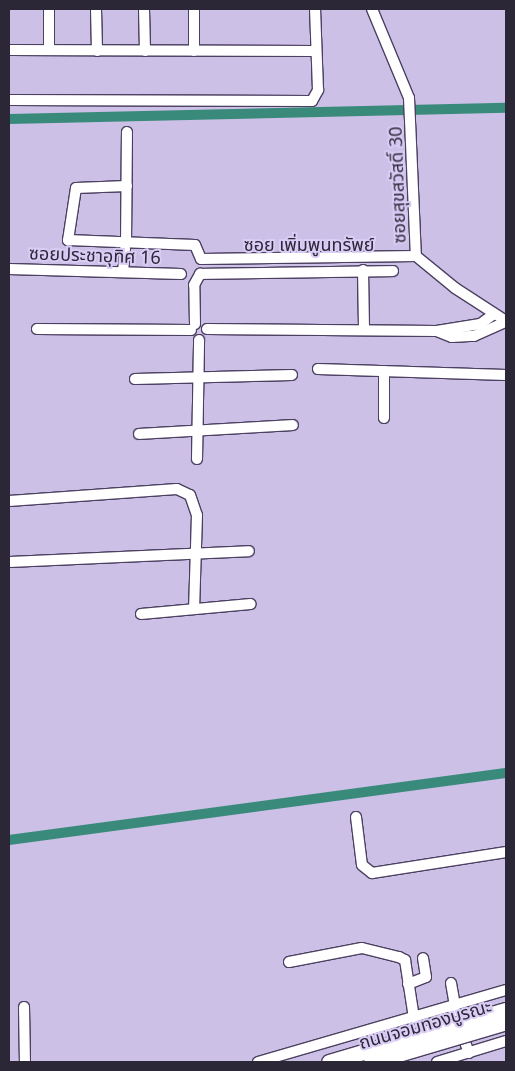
<!DOCTYPE html>
<meta charset="utf-8">
<style>
body{margin:0}
#map{position:relative;width:515px;height:1071px;overflow:hidden;background:#ccc0e7;font-family:"Noto Sans","Noto Sans Thai",sans-serif}
div>[style]{position:absolute}
.canal>*{height:10px;margin:-5px;padding:0 5px;transform-origin:5px;border-radius:5px;background:#3a8a7b}
.roads{filter:drop-shadow(1px 0 #4c4061) drop-shadow(-1px 0 #4c4061) drop-shadow(0 1px #4c4061) drop-shadow(0 -1px #4c4061)}
.minor>*{height:10px;margin:-5px;padding:0 5px;transform-origin:5px;border-radius:5px;background:#fff}
.bridges{filter:drop-shadow(1px 0 #4c4061) drop-shadow(-1px 0 #4c4061) drop-shadow(0 1px #4c4061) drop-shadow(0 -1px #4c4061)}
.highway-bridge>*{height:15px;margin:-7.5px;padding:0 7.5px;transform-origin:7.5px;border-radius:7.5px;background:#fff}
span{translate:-50% -50%;white-space:nowrap;text-align:center;line-height:1.15;-webkit-text-stroke:4px #d9ccf5;paint-order:stroke}
.street-label{font-size:18px;color:#2c2736}
.frame{position:absolute;inset:0;border:10px solid #2c2736;pointer-events:none}
</style>
<div id="map">
<div class="canal">
<div style="left:9px;top:119px;width:497px;rotate:-1.3deg"></div>
<div style="left:9px;top:840px;width:501px;rotate:-7.68deg"></div>
</div>
<div class="roads">
<div class="minor">
<div style="left:49px;top:9px;width:41px;rotate:90deg"></div>
<div style="left:96px;top:9px;width:42px;rotate:88.6deg"></div>
<div style="left:144px;top:9px;width:42px;rotate:88.6deg"></div>
<div style="left:372px;top:9px;width:96px;rotate:67.4deg"></div>
<div style="left:409px;top:98px;width:158px;rotate:87.5deg"></div>
<div style="left:416px;top:256px;width:50px;rotate:39.4deg"></div>
<div style="left:455px;top:288px;width:61px;rotate:32.9deg"></div>
<div style="left:9px;top:50px;width:307px;rotate:0.2deg"></div>
<div style="left:194px;top:51px;width:42px;rotate:-90deg"></div>
<div style="left:9px;top:100px;width:303px;rotate:0.2deg"></div>
<div style="left:312px;top:101px;width:13px;rotate:-61deg"></div>
<div style="left:318px;top:90px;width:81px;rotate:-92.1deg"></div>
<div style="left:127px;top:186px;width:51px;rotate:177.8deg"></div>
<div style="left:76px;top:188px;width:53px;rotate:98.7deg"></div>
<div style="left:68px;top:240px;width:127px;rotate:2.3deg"></div>
<div style="left:195px;top:245px;width:15px;rotate:67deg"></div>
<div style="left:201px;top:259px;width:215px;rotate:-0.8deg"></div>
<div style="left:126px;top:244px;width:112px;rotate:-89.5deg"></div>
<div style="left:9px;top:269px;width:172px;rotate:1.7deg"></div>
<div style="left:363px;top:270px;width:58px;rotate:89deg"></div>
<div style="left:123px;top:272px;width:23px;rotate:-85deg"></div>
<div style="left:494px;top:314px;width:17px;rotate:144deg"></div>
<div style="left:480px;top:324px;width:44px;rotate:170.8deg"></div>
<div style="left:437px;top:331px;width:16px;rotate:22deg"></div>
<div style="left:452px;top:337px;width:22px;rotate:-3deg"></div>
<div style="left:474px;top:336px;width:35px;rotate:-24deg"></div>
<div style="left:195px;top:324px;width:39px;rotate:-91deg"></div>
<div style="left:194px;top:285px;width:13px;rotate:-61deg"></div>
<div style="left:200px;top:274px;width:193px;rotate:-0.9deg"></div>
<div style="left:37px;top:329px;width:154px;rotate:0.4deg"></div>
<div style="left:207px;top:329px;width:230px;rotate:0.5deg"></div>
<div style="left:318px;top:369px;width:188px;rotate:1.8deg"></div>
<div style="left:135px;top:379px;width:157px;rotate:-1.5deg"></div>
<div style="left:384px;top:418px;width:47px;rotate:-90deg"></div>
<div style="left:139px;top:434px;width:154px;rotate:-3.3deg"></div>
<div style="left:197px;top:459px;width:119px;rotate:-89deg"></div>
<div style="left:9px;top:501px;width:168px;rotate:-4.1deg"></div>
<div style="left:177px;top:489px;width:14px;rotate:25deg"></div>
<div style="left:190px;top:495px;width:21px;rotate:71deg"></div>
<div style="left:197px;top:515px;width:94px;rotate:91.8deg"></div>
<div style="left:9px;top:562px;width:240px;rotate:-2.6deg"></div>
<div style="left:141px;top:614px;width:110px;rotate:-5.2deg"></div>
<div style="left:356px;top:817px;width:48px;rotate:82.9deg"></div>
<div style="left:362px;top:865px;width:13px;rotate:39deg"></div>
<div style="left:372px;top:873px;width:136px;rotate:-8.9deg"></div>
<div style="left:289px;top:962px;width:74px;rotate:-10.9deg"></div>
<div style="left:362px;top:948px;width:38px;rotate:14deg"></div>
<div style="left:399px;top:957px;width:7px;rotate:27deg"></div>
<div style="left:405px;top:960px;width:59px;rotate:81.2deg"></div>
<div style="left:451px;top:983px;width:23px;rotate:80deg"></div>
<div style="left:408px;top:984px;width:19px;rotate:-21deg"></div>
<div style="left:426px;top:977px;width:19px;rotate:-99deg"></div>
<div style="left:24px;top:1007px;width:55px;rotate:89deg"></div>
<div style="left:452px;top:1007px;width:49px;rotate:69.7deg"></div>
<div style="left:258px;top:1062px;width:258px;rotate:-16.2deg"></div>
<div style="left:437px;top:1062px;width:72px;rotate:-16.9deg"></div>
</div>
</div>
<div class="bridges">
<div class="highway-bridge">
<div style="left:329px;top:1062px;width:184px;rotate:-16.4deg"></div>
<div style="left:371px;top:1062px;width:141px;rotate:-16.5deg"></div>
</div>
</div>
<div class="street-label">
<span style="left:397px;top:185px;rotate:-92deg">ซอยสุขสวัสดิ์ 30</span>
<span style="left:309px;top:244px">ซอย เพิ่มพูนทรัพย์</span>
<span style="left:95px;top:255px;rotate:2deg">ซอยประชาอุทิศ 16</span>
<span style="left:425px;top:1024px;rotate:-16deg">ถนนจอมทองบูรณะ</span>
</div>
<div class="frame"></div>
</div>
